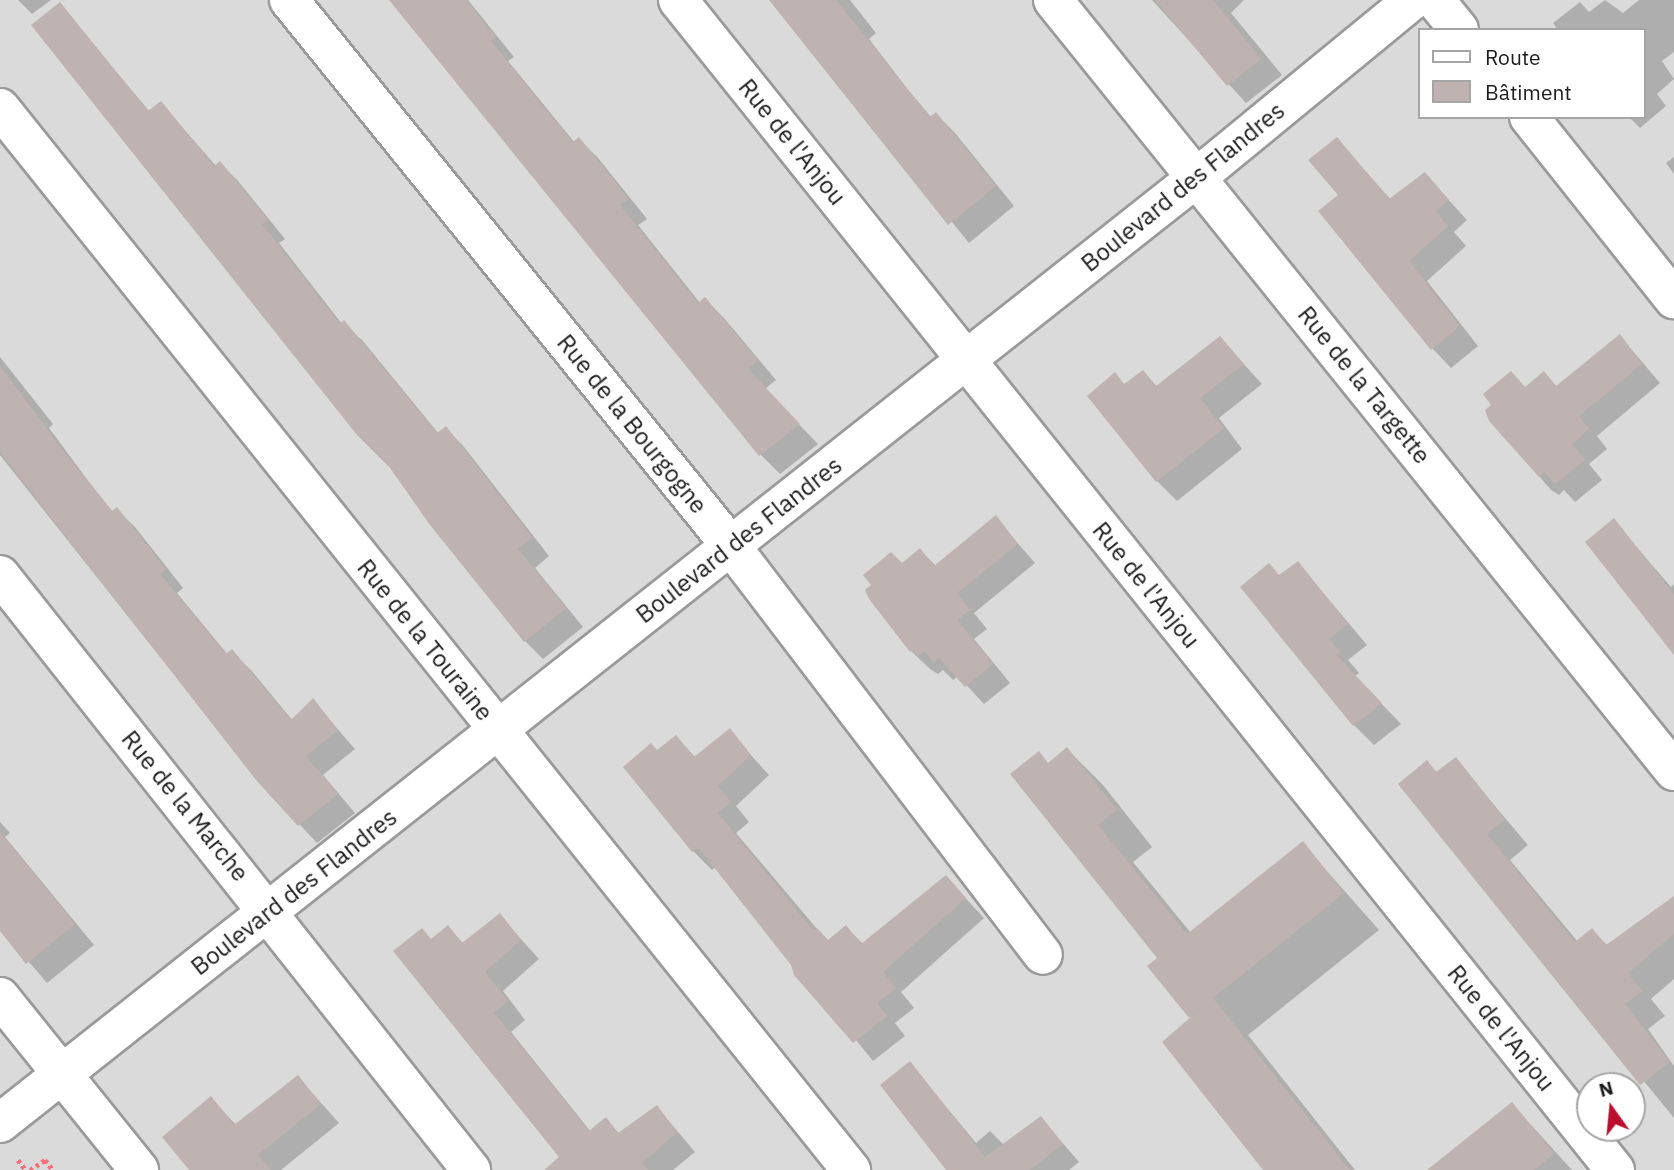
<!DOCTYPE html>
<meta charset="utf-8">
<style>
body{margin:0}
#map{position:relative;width:1674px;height:1170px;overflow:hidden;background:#eee8e4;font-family:"IBM Plex Sans",sans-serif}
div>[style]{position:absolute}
.residential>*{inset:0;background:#dbdada}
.shadow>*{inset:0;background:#0003}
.building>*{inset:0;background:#beb3b0}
.path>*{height:4.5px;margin-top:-2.25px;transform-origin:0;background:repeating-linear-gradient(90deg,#f0727d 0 3.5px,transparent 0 7px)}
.roads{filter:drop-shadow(2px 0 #9a9a9a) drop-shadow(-2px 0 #9a9a9a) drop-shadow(0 2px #9a9a9a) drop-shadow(0 -2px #9a9a9a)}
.minor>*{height:38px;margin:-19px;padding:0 19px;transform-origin:19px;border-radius:19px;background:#fff}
span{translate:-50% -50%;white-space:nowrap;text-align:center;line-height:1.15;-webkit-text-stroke:6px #fff;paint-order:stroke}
.street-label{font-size:24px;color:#1d1d1d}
.legend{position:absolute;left:1418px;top:28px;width:228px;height:91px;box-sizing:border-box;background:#fff;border:2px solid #a5a5a5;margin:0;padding:9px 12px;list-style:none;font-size:21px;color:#1d1d1d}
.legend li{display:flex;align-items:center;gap:14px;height:35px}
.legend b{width:35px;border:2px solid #a5a5a5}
.north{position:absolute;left:1576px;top:1072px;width:70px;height:70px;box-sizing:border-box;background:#fff;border:2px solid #a5a5a5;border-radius:50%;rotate:345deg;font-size:19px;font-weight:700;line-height:28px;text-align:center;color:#1d1d1d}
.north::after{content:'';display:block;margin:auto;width:24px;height:32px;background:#bc0e2f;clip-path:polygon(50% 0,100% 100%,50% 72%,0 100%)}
</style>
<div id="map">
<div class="residential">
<div style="clip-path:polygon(evenodd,0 0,1674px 0,1674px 1170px,0 1170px,0 0,1420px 30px,1644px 30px,1644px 117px,1420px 117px,1420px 30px,0 0,1590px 1086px,1632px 1086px,1632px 1128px,1590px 1128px,1590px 1086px)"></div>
</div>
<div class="shadow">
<div style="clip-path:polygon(18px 0,51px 0,32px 14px)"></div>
<div style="clip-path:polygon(392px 0,468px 0,514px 57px,508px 61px,575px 143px,579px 139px,598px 158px,647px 219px,638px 225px,700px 303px,705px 299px,724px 318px,776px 380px,765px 389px,818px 444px,780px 474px,761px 455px)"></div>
<div style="clip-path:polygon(771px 0,850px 0,876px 33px,869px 39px,909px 91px,932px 118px,936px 114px,955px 133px,1014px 206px,969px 243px)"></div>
<div style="clip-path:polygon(1152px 0,1244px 0,1231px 13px,1282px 75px,1246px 103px)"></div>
<div style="clip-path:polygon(1605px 0,1623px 13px,1639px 0,1674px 0,1674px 52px,1662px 61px,1674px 79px,1657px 94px,1666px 106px,1640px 128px,1629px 117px,1644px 117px,1644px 30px,1558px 30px,1553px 23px,1580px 2px,1589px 12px)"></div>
<div style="clip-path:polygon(60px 5px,150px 112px,161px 103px,216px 166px,220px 163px,238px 181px,285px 239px,279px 243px,342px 324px,362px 340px,439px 434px,446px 428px,464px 447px,549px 556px,535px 568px,583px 627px,543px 659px,525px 641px)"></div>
<div style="clip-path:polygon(1337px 139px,1391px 200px,1425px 174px,1467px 220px,1454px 232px,1466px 246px,1427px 281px,1478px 346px,1451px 368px,1432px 348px,1340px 196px)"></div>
<div style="clip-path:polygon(1674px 157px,1674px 174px,1666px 163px)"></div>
<div style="clip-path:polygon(1620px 336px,1660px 383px,1597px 436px,1607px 449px,1589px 464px,1602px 480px,1575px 502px,1564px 490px,1559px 495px,1551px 490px,1491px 420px,1544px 373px,1557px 387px)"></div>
<div style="clip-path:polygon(1220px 338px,1262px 384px,1219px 418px,1242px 449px,1177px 501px,1157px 481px,1115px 375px,1125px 385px,1142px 372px,1158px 387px)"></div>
<div style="clip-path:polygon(0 357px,53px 424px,49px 428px,89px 482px,113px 512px,116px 509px,135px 527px,183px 588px,177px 593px,228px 655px,232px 652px,251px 670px,293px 721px,313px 701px,355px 749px,323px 775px,355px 813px,317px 843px,257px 779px,0 455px)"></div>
<div style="clip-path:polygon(995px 517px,1035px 563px,974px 613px,987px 629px,974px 639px,1010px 683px,984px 704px,958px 676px,953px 680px,943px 670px,938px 674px,930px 669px,911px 651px,902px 565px,920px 550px,936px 566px)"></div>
<div style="clip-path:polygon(1614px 521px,1671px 587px,1674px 584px,1674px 652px)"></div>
<div style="clip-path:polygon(1298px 563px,1367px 645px,1348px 660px,1359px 673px,1355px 676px,1401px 724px,1374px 745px,1354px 725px,1279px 577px)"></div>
<div style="clip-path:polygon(729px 731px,769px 775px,736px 806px,749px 822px,736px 833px,828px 942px,846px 927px,863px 944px,946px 877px,984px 918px,901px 992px,914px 1008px,895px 1023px,905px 1036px,873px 1061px,716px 867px,712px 870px,693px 851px,625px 767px,658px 752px,676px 737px,696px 758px)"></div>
<div style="clip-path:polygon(1067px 749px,1103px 785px,1152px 847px,1133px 862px,1191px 933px,1303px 844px,1379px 930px,1248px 1035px,1355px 1170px,1266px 1170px,1192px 1018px,1149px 966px,1159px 958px,1049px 765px)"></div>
<div style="clip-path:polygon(1455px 759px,1528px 845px,1510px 860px,1578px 942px,1592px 930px,1608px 946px,1674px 898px,1674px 979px,1651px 999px,1665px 1016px,1648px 1029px,1674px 1066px,1674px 1118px,1401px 784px,1427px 763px,1438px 773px)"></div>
<div style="clip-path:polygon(0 822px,10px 833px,5px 837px,94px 945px,47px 983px,0 928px)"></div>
<div style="clip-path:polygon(500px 916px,539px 959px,503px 991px,525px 1020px,511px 1032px,591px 1132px,606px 1120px,620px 1134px,657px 1107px,695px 1152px,673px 1170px,572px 1170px,432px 941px,447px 927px,464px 944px)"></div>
<div style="clip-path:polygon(910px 1063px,976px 1143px,990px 1131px,1004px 1145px,1041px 1118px,1079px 1162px,1069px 1170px,950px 1170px)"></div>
<div style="clip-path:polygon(298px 1077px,339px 1123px,281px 1170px,191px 1170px,211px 1098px,237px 1126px)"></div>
<div style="clip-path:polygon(1512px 1104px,1572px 1170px,1430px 1170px)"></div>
</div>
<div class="building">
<div style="clip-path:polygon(389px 0,466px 0,496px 37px,491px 41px,536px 98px,573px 142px,579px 137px,629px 199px,620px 205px,698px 303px,705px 297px,758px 360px,748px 369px,800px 424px,759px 456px)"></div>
<div style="clip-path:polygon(769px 0,836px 0,930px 117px,936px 112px,996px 186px,948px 225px)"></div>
<div style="clip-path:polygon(1155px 0,1213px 0,1261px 59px,1227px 86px)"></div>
<div style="clip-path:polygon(60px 2px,148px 111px,161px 101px,214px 166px,220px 161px,268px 220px,262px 224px,340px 324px,344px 320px,437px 433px,446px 426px,532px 537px,518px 549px,566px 608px,524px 642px,430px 525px,390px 468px,357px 435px,31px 25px)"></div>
<div style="clip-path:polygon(1337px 137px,1389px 199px,1425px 172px,1449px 200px,1436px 211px,1448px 226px,1409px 261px,1460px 326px,1431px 350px,1318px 211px,1338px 195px,1308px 160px)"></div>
<div style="clip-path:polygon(1620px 334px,1642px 364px,1579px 416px,1589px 429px,1572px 444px,1585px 460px,1555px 484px,1545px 472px,1539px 477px,1489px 421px,1485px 410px,1491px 405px,1483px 394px,1511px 371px,1525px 387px,1544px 371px,1556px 386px)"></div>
<div style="clip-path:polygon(1220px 336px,1244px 364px,1200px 398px,1224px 428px,1156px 482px,1087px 396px,1115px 372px,1124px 384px,1143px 370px,1156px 386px)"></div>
<div style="clip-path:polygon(0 366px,71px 461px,112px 511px,117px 507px,166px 569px,160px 574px,226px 654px,232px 649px,291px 720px,313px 698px,338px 730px,306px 756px,338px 794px,298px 826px,256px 780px,0 452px)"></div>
<div style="clip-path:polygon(996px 515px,1018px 544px,957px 593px,970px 610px,957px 620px,993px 664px,965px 687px,939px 658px,934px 663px,925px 651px,918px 656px,913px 650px,910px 652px,869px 599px,865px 590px,871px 585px,863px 575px,891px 552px,902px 563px,920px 548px,934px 566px)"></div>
<div style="clip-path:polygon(1614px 518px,1674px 594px,1674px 655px,1585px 542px)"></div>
<div style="clip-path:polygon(1298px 561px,1348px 624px,1329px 639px,1340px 652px,1336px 655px,1382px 703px,1353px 726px,1240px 587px,1269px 563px,1279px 575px)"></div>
<div style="clip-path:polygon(730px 728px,751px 755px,718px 786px,731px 802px,718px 813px,813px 930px,817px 928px,828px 940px,846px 925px,861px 944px,946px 875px,966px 898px,883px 972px,896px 988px,877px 1003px,887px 1016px,853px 1043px,794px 975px,791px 965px,698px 847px,692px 852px,623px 767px,651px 743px,657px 750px,676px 735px,694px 757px)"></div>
<div style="clip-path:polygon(1067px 747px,1117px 810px,1098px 825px,1187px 934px,1303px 841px,1344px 893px,1213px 998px,1350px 1170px,1263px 1170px,1162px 1042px,1206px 1004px,1189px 1018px,1147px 966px,1157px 958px,1010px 774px,1039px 751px,1048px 763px)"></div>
<div style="clip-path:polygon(1456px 757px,1505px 819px,1487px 834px,1575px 942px,1592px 928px,1606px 945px,1674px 896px,1674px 934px,1628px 973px,1642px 991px,1625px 1004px,1670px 1062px,1640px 1085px,1398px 784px,1427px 760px,1436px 772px)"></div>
<div style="clip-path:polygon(0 832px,75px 924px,26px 964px,0 931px)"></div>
<div style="clip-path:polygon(500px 913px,521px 940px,485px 972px,508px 1001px,494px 1013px,589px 1131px,606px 1117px,618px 1133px,657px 1105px,677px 1132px,642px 1163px,648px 1170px,544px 1170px,559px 1157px,393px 951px,422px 928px,431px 939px,448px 925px,462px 943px)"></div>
<div style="clip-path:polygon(910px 1061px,985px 1157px,1041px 1116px,1063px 1144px,1030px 1170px,946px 1170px,880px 1085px)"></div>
<div style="clip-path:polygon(298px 1075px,321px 1104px,258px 1155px,271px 1170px,189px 1170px,162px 1137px,211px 1096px,234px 1125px)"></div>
<div style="clip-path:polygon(1512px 1102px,1554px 1154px,1534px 1170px,1427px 1170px)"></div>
</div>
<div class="path">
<div style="left:18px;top:1160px;width:13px;rotate:51deg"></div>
<div style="left:30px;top:1170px;width:18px;rotate:-34deg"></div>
<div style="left:45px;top:1160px;width:13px;rotate:51deg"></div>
</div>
<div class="roads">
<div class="minor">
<div style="left:289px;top:0;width:702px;rotate:51.01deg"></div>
<div style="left:731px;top:546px;width:514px;rotate:52.66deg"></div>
<div style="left:678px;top:0;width:1499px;rotate:51.31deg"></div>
<div style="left:1053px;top:0;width:990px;rotate:51.15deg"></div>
<div style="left:1435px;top:0;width:38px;rotate:51deg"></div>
<div style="left:0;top:108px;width:1361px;rotate:51.29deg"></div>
<div style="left:1529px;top:117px;width:233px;rotate:51.5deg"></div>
<div style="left:0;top:575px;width:759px;rotate:51.63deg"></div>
<div style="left:0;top:997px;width:222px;rotate:51.2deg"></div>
<div style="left:0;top:1123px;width:1524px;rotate:-38.31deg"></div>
<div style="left:1196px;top:178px;width:281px;rotate:-39.4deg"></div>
</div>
</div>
<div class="street-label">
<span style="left:792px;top:142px;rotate:51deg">Rue de l'Anjou</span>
<span style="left:1183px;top:187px;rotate:-39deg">Boulevard des Flandres</span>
<span style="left:1364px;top:385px;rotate:51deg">Rue de la Targette</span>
<span style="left:632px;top:424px;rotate:51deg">Rue de la Bourgogne</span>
<span style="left:739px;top:540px;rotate:-38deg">Boulevard des Flandres</span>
<span style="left:1146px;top:585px;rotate:51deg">Rue de l'Anjou</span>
<span style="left:425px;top:640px;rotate:51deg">Rue de la Touraine</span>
<span style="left:185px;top:806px;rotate:51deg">Rue de la Marche</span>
<span style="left:294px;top:892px;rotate:-38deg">Boulevard des Flandres</span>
<span style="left:1501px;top:1028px;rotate:51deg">Rue de l'Anjou</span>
</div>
<ul class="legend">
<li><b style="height:9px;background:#fff"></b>Route</li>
<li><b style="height:19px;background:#beb3b0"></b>Bâtiment</li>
</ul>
<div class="north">N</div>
</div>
